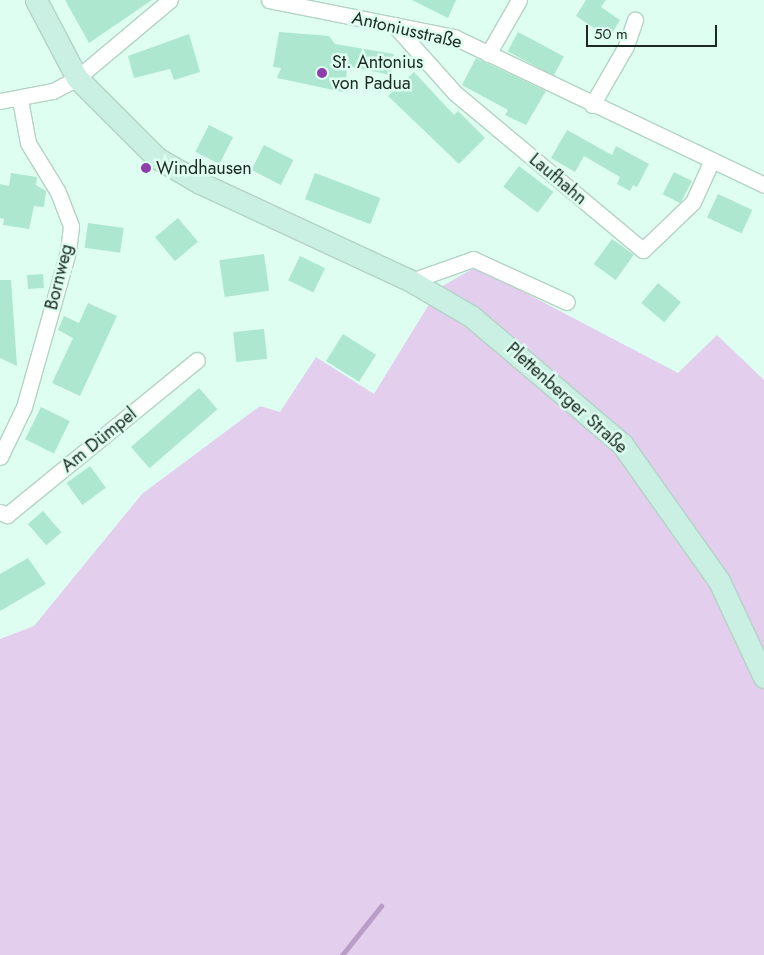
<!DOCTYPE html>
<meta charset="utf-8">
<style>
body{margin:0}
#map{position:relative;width:764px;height:955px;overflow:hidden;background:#ddfef0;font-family:Jost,sans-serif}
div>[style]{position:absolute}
.green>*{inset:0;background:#e3ceed}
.stream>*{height:5px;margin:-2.5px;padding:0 2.5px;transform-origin:2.5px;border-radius:2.5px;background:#b99dc6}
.building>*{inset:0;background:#aee7d0;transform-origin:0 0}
.roads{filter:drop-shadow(1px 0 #b3d3c5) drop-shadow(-1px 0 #b3d3c5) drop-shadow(0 1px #b3d3c5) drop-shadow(0 -1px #b3d3c5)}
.street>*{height:15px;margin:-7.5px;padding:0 7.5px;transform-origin:7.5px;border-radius:7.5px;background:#fff}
.secondary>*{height:21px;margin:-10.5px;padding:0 10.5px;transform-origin:10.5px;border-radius:10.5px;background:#caf0e3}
.dots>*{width:14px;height:14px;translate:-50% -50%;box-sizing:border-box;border:2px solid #ddfef0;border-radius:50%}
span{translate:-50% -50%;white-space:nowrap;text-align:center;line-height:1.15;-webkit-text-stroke:5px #ddfef0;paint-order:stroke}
.street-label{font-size:18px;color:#1d2924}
.poi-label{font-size:18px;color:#1d2924}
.left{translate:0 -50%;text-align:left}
.scale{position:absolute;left:586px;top:25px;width:131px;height:22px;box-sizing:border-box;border:2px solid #1d2924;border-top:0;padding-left:6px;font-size:15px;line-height:18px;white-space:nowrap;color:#1d2924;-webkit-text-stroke:4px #ddfef0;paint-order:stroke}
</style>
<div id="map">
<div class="green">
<div style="clip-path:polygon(476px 267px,678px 373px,717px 335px,764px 380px,764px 955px,0 955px,0 639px,34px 626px,142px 494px,260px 406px,280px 412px,316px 357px,374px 394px,439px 288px)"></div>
</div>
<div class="stream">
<div style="left:342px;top:955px;width:63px;rotate:-51.5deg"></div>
</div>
<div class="building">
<div style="clip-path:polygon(65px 0,152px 0,89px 43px)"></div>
<div style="clip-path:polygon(412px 0,456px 0,448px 18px)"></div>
<div style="clip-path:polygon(586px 0,606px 0,601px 7px,620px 20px,609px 38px,576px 16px)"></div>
<div style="clip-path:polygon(279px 32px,329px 36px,335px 44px,394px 54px,390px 75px,348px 66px,343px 92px,277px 78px,281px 68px,273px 67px)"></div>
<div style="left:518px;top:32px;width:52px;height:22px;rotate:28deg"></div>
<div style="clip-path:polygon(189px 34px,200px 72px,174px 80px,170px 69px,134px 78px,128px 56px)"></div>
<div style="clip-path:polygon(476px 58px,546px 91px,526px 125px,505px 115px,508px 110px,462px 85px)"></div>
<div style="clip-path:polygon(414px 72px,454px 115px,458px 111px,485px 138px,459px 164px,388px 96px)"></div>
<div style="left:209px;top:125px;width:27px;height:30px;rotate:27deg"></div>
<div style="clip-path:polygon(567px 130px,612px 155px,616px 146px,649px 164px,637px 187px,633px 185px,630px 191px,617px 184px,620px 177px,584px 156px,575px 172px,551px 158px)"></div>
<div style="left:264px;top:145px;width:33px;height:28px;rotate:27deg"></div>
<div style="left:519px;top:166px;width:43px;height:26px;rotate:37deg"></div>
<div style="left:674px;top:172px;width:20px;height:25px;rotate:27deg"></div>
<div style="clip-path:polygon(11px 173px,37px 177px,36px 185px,46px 191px,44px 207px,34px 206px,29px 229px,3px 225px,4px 219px,0 218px,0 184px,9px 186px)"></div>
<div style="left:315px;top:173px;width:70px;height:28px;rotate:21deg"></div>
<div style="left:718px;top:194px;width:38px;height:26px;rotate:25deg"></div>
<div style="left:178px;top:218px;width:31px;height:30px;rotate:50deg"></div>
<div style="left:88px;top:223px;width:36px;height:25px;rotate:8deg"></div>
<div style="left:612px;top:239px;width:27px;height:31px;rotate:36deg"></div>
<div style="left:264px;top:254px;width:37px;height:45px;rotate:82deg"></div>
<div style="left:300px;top:256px;width:28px;height:27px;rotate:26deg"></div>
<div style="left:43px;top:274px;width:14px;height:16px;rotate:86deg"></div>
<div style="clip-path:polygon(0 280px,11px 280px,17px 366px,0 358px)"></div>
<div style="left:658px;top:283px;width:30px;height:26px;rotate:40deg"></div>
<div style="clip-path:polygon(88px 303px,117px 316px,80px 396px,52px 383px,73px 338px,58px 330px,64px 316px,79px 323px)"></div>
<div style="left:264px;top:329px;width:30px;height:31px;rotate:84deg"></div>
<div style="left:343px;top:334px;width:39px;height:32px;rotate:32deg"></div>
<div style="left:199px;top:388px;width:28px;height:90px;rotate:49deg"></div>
<div style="left:41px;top:407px;width:32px;height:36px;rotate:26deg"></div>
<div style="left:90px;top:466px;width:27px;height:29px;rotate:54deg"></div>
<div style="left:43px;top:511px;width:28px;height:20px;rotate:49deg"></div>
<div style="clip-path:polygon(28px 558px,46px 584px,0 611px,0 574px)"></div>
</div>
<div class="roads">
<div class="street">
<div style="left:269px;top:0;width:189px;rotate:11.3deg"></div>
<div style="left:454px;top:37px;width:344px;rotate:25.5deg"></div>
<div style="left:394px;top:25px;width:91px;rotate:48.1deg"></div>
<div style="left:455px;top:93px;width:245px;rotate:39.9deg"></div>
<div style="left:643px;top:250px;width:69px;rotate:-43.8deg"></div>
<div style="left:693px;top:202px;width:46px;rotate:-65.7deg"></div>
<div style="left:488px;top:54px;width:62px;rotate:-60.1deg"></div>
<div style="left:0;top:101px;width:54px;rotate:-10.7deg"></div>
<div style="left:53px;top:91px;width:27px;rotate:-28deg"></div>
<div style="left:77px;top:78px;width:121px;rotate:-40deg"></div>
<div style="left:592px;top:105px;width:68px;rotate:-60deg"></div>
<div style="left:626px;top:46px;width:28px;rotate:-71deg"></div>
<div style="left:411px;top:281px;width:66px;rotate:-19.5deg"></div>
<div style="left:473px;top:259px;width:103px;rotate:24.6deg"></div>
<div style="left:0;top:457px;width:55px;rotate:-64.4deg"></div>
<div style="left:24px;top:407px;width:162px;rotate:-74.2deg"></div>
<div style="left:68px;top:251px;width:25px;rotate:-83deg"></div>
<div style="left:71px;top:226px;width:36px;rotate:-111deg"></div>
<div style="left:58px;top:192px;width:57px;rotate:-121.5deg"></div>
<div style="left:28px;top:143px;width:44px;rotate:-100.5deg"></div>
<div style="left:0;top:512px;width:8px;rotate:23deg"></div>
<div style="left:7px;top:515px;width:245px;rotate:-39.2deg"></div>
</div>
<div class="secondary">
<div style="left:36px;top:0;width:88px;rotate:62.3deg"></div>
<div style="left:77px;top:78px;width:113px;rotate:45deg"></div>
<div style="left:157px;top:158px;width:50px;rotate:30.2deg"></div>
<div style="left:200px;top:183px;width:233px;rotate:24.9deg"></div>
<div style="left:411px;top:281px;width:69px;rotate:30.3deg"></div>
<div style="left:471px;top:316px;width:198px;rotate:40.3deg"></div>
<div style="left:622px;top:444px;width:168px;rotate:54.7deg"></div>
<div style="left:719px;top:581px;width:106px;rotate:64.9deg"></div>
</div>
</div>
<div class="dots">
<div style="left:322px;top:73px;background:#8e3dad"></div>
<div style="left:146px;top:168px;background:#8e3dad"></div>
</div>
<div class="street-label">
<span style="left:407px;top:30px;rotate:13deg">Antoniusstraße</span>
<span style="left:558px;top:179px;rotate:40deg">Laufhahn</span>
<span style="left:59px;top:277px;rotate:-76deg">Bornweg</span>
<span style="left:567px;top:398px;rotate:42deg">Plettenberger Straße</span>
<span style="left:99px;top:440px;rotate:-39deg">Am Dümpel</span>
</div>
<div class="poi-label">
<span class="left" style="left:332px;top:73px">St. Antonius<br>von Padua</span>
<span class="left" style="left:156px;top:168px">Windhausen</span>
</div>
<div class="scale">50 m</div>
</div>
